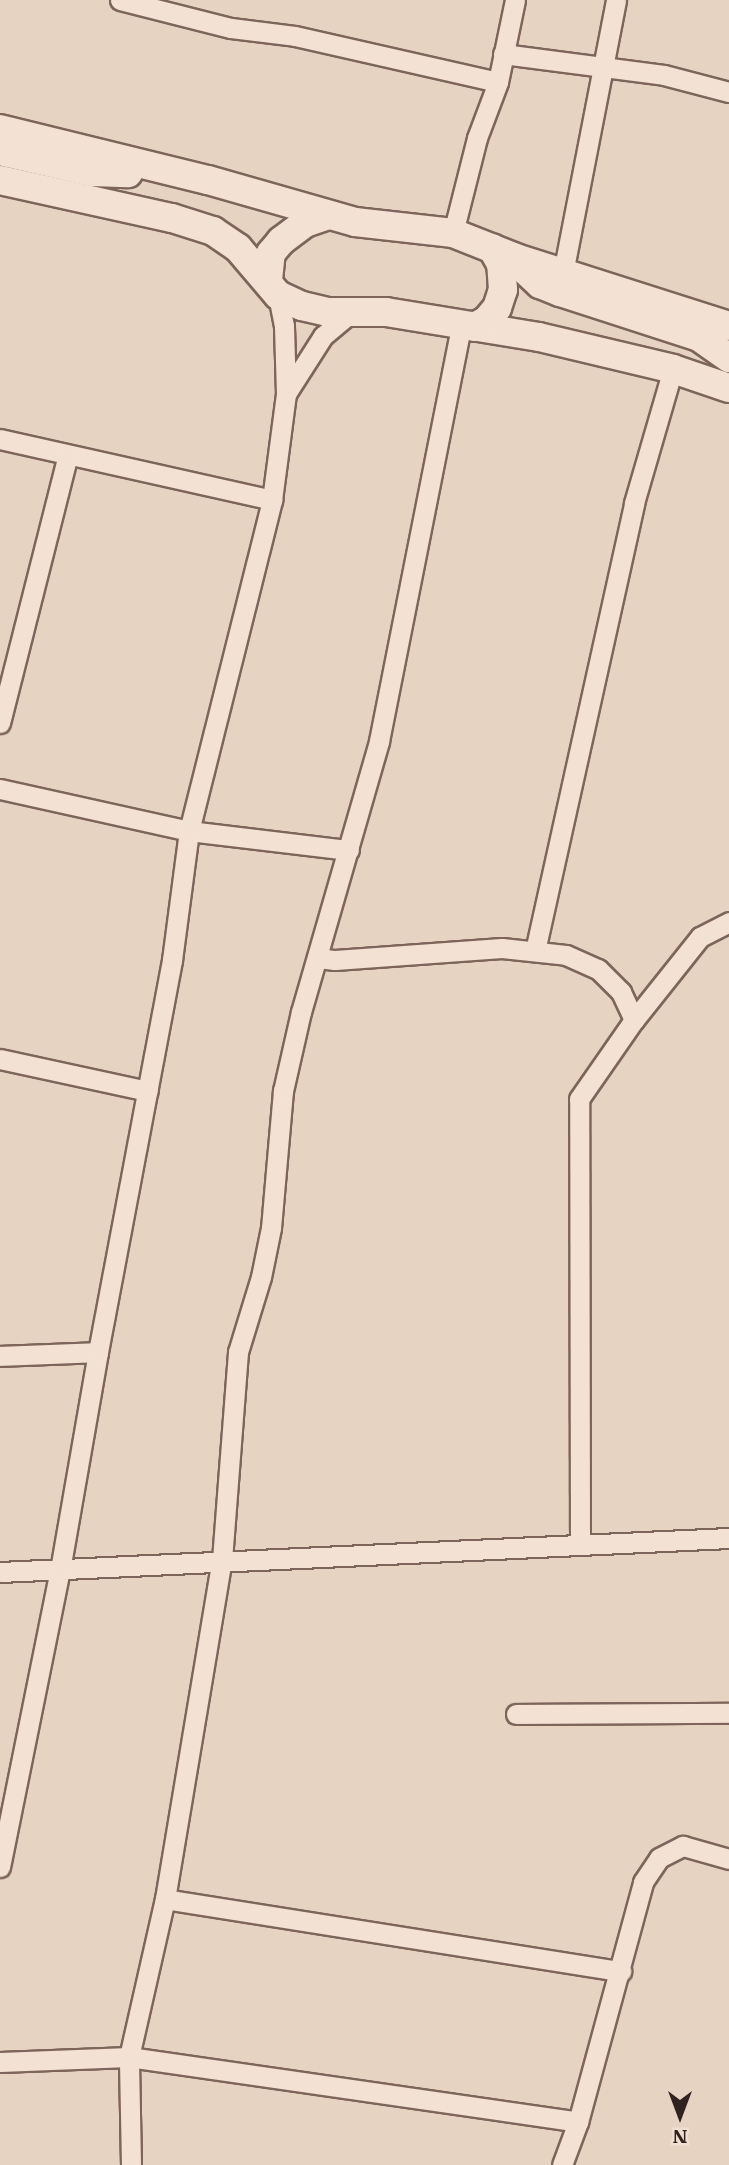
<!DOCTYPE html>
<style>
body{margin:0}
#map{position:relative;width:729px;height:2165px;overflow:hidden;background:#e7d3c2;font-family:"IBM Plex Serif",serif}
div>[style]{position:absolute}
.roads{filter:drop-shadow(2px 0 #7e655c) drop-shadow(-2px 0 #7e655c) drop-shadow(0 2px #7e655c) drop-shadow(0 -2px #7e655c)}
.street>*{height:19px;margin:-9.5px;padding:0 9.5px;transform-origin:9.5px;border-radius:9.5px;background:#f3e2d4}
.secondary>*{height:28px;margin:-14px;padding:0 14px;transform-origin:14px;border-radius:14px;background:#f3e2d4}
span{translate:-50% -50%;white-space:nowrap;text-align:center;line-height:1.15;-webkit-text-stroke:5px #f0dfd1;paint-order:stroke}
.north{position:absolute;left:645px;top:2081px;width:70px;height:70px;-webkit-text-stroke:5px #f0dfd1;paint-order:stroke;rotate:180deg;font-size:19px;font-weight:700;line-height:28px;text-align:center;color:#30221e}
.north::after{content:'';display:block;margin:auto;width:24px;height:32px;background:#30221e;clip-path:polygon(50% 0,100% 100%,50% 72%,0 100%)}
</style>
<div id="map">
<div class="roads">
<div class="street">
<div style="left:120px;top:0;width:114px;rotate:14.2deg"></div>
<div style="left:231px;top:28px;width:64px;rotate:7.1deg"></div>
<div style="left:295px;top:36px;width:208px;rotate:12.8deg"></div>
<div style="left:503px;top:54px;width:162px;rotate:7.4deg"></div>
<div style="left:664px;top:75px;width:67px;rotate:14.7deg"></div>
<div style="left:453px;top:233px;width:98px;rotate:-75.8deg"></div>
<div style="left:477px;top:138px;width:60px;rotate:-69.4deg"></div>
<div style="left:498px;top:82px;width:84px;rotate:-78.3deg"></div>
<div style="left:563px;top:273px;width:278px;rotate:-79deg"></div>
<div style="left:286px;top:394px;width:69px;rotate:-57.5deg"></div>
<div style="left:323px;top:336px;width:39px;rotate:-40deg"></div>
<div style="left:0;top:439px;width:279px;rotate:12.6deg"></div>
<div style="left:0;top:723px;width:276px;rotate:-75.8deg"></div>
<div style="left:0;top:789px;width:194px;rotate:12.5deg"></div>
<div style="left:189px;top:831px;width:161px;rotate:6.8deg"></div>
<div style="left:535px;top:951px;width:459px;rotate:-77.5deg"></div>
<div style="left:634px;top:503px;width:140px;rotate:-73.8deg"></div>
<div style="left:318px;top:958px;width:17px;rotate:7deg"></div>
<div style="left:335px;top:960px;width:167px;rotate:-4.1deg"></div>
<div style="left:502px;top:948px;width:64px;rotate:6.2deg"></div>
<div style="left:566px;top:955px;width:35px;rotate:24deg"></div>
<div style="left:598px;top:969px;width:33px;rotate:45deg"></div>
<div style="left:621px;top:992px;width:31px;rotate:65deg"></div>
<div style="left:0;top:1059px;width:151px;rotate:12.2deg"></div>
<div style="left:0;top:1356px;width:98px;rotate:-2.3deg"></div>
<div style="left:580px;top:1545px;width:446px;rotate:-90.1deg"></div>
<div style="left:579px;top:1099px;width:96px;rotate:-55.2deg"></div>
<div style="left:634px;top:1020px;width:106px;rotate:-51.5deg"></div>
<div style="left:700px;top:937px;width:33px;rotate:-27deg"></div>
<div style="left:0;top:1572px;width:730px;rotate:-2.67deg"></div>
<div style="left:516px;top:1714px;width:213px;rotate:-0.3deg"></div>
<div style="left:0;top:1867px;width:303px;rotate:-78.6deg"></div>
<div style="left:60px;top:1570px;width:221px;rotate:-80.1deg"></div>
<div style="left:98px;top:1352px;width:399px;rotate:-79.3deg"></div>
<div style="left:172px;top:960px;width:130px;rotate:-82.5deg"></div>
<div style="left:189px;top:831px;width:341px;rotate:-75.9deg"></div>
<div style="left:272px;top:500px;width:107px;rotate:-82.5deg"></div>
<div style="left:286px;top:394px;width:68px;rotate:-91.7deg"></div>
<div style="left:284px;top:326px;width:32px;rotate:-101deg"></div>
<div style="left:165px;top:1899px;width:462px;rotate:9deg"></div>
<div style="left:0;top:2062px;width:129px;rotate:-2.2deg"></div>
<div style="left:129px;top:2057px;width:454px;rotate:8.2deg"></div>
<div style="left:131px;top:2165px;width:108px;rotate:-91.1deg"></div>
<div style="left:129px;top:2057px;width:162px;rotate:-77.2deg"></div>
<div style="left:165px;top:1899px;width:344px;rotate:-80.5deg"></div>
<div style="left:222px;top:1560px;width:209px;rotate:-85.6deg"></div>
<div style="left:238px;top:1352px;width:78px;rotate:-73deg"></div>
<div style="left:261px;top:1277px;width:50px;rotate:-78.5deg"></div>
<div style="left:271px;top:1228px;width:138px;rotate:-85deg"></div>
<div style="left:283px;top:1091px;width:81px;rotate:-77.2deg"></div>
<div style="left:301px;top:1012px;width:282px;rotate:-73.9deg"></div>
<div style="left:379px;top:741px;width:423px;rotate:-78.8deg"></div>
<div style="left:562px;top:2165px;width:46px;rotate:-69.6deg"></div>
<div style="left:578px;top:2122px;width:249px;rotate:-74.8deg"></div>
<div style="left:643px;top:1882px;width:29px;rotate:-56deg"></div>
<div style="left:659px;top:1858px;width:27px;rotate:-27deg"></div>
<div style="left:683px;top:1846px;width:48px;rotate:15.8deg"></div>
</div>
<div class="secondary">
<div style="left:0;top:129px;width:214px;rotate:13.8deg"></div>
<div style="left:208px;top:180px;width:153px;rotate:15.9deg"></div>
<div style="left:355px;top:222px;width:99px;rotate:6.4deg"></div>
<div style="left:453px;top:233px;width:68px;rotate:21.6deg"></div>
<div style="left:516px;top:258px;width:224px;rotate:17.7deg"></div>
<div style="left:0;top:151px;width:94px;rotate:12.9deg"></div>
<div style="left:92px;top:172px;width:36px;rotate:2deg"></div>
<div style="left:0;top:180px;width:176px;rotate:12.5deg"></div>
<div style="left:172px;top:218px;width:43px;rotate:17.6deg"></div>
<div style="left:213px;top:231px;width:30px;rotate:34deg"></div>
<div style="left:238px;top:248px;width:62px;rotate:49.6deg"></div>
<div style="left:278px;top:295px;width:26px;rotate:25deg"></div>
<div style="left:302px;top:306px;width:26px;rotate:13deg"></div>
<div style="left:327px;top:312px;width:59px"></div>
<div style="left:386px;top:312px;width:155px;rotate:9.3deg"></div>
<div style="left:539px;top:337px;width:138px;rotate:13.4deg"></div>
<div style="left:673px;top:369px;width:59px;rotate:18.7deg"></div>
<div style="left:527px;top:272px;width:18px;rotate:43deg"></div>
<div style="left:540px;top:284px;width:22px;rotate:22deg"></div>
<div style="left:560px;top:292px;width:146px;rotate:17.9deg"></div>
<div style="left:699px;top:337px;width:37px;rotate:35deg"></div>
<div style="left:268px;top:280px;width:27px;rotate:-84deg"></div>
<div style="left:271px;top:253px;width:16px;rotate:-50deg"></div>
<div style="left:281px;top:241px;width:30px;rotate:-37deg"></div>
<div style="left:305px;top:223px;width:24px;rotate:-19deg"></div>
<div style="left:474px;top:327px;width:13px;rotate:-27deg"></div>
<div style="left:486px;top:321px;width:17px;rotate:-50deg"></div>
<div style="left:497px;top:308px;width:19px;rotate:-72deg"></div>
<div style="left:503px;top:290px;width:26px;rotate:-94deg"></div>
<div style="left:501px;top:264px;width:18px;rotate:-119deg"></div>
</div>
</div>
<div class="north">N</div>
</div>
